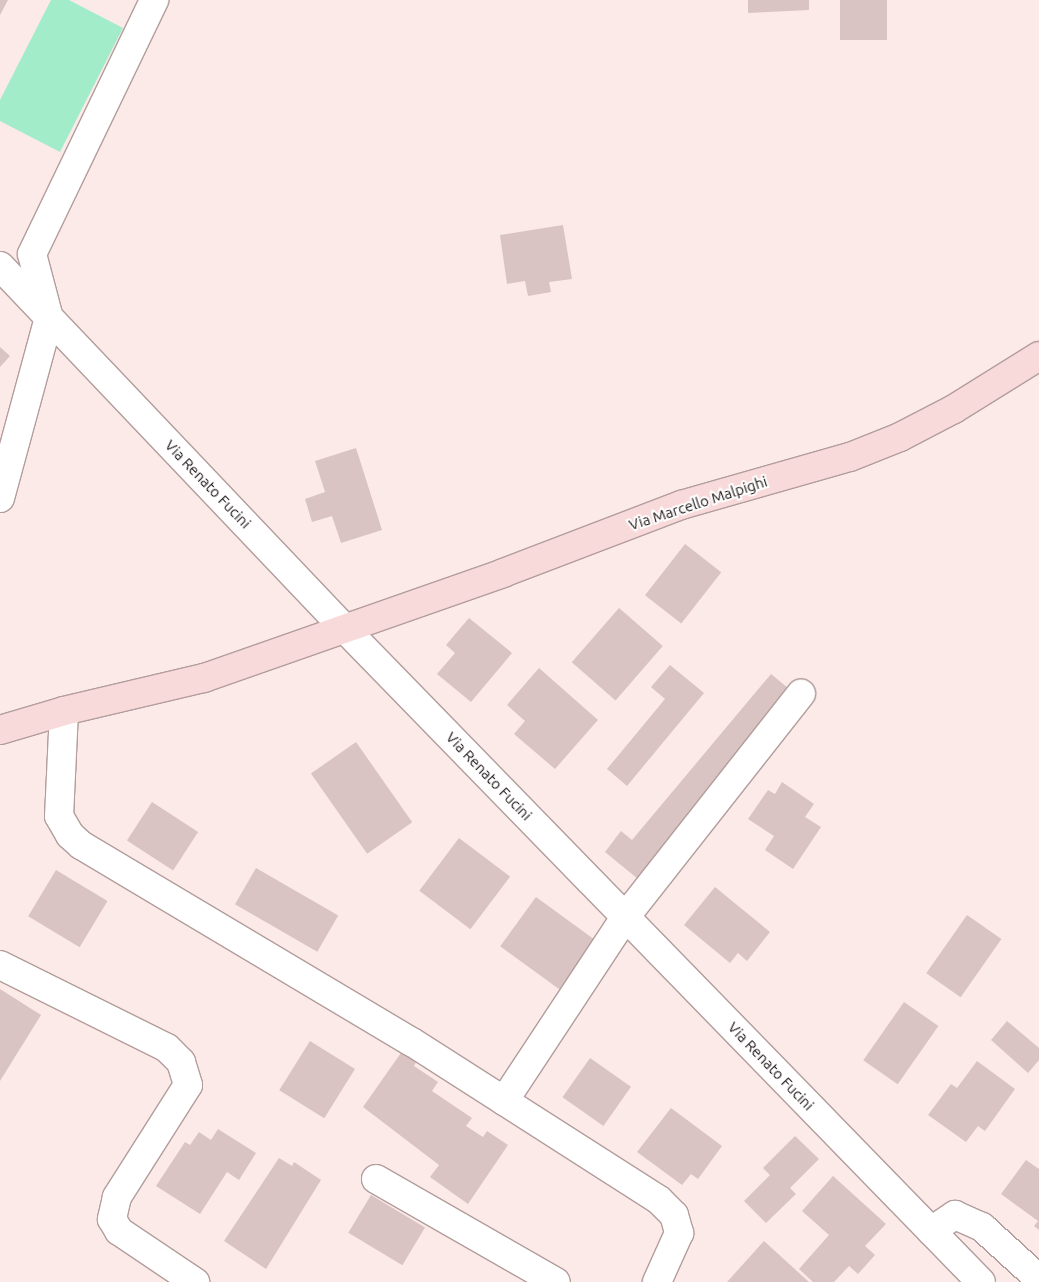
<!DOCTYPE html>
<style>
body{margin:0}
#map{position:relative;width:1039px;height:1282px;overflow:hidden;background:#fceae9;font-family:Ubuntu,sans-serif}
div>[style]{position:absolute}
.green>*{inset:0;background:#a2ecca}
.building>*{inset:0;background:#d9c3c3;transform-origin:0 0}
.roads{filter:drop-shadow(1px 0 #b29d9c) drop-shadow(-1px 0 #b29d9c) drop-shadow(0 1px #b29d9c) drop-shadow(0 -1px #b29d9c)}
.minor>*{height:28px;margin:-14px;padding:0 14px;transform-origin:14px;border-radius:14px;background:#fff}
.major>*{height:28px;margin:-14px;padding:0 14px;transform-origin:14px;border-radius:14px;background:#f8dada}
span{translate:-50% -50%;white-space:nowrap;text-align:center;line-height:1.15;-webkit-text-stroke:4px #fff;paint-order:stroke}
.street-label{font-size:15px;color:#1c1414}
</style>
<div id="map">
<div class="green">
<div style="clip-path:polygon(51px 0,69px 0,123px 28px,60px 152px,0 121px,0 100px)"></div>
</div>
<div class="building">
<div style="clip-path:polygon(0 0,8px 0,0 15px)"></div>
<div style="clip-path:polygon(748px 0,809px 0,809px 10px,748px 13px)"></div>
<div style="left:840px;top:0;width:47px;height:40px"></div>
<div style="clip-path:polygon(563px 225px,572px 279px,549px 282px,551px 292px,528px 296px,525px 281px,507px 284px,500px 235px)"></div>
<div style="clip-path:polygon(0 347px,10px 356px,0 367px)"></div>
<div style="clip-path:polygon(356px 448px,382px 530px,341px 543px,332px 516px,312px 522px,305px 499px,325px 492px,315px 461px)"></div>
<div style="left:685px;top:544px;width:46px;height:65px;rotate:38deg"></div>
<div style="left:619px;top:608px;width:58px;height:72px;rotate:41deg"></div>
<div style="clip-path:polygon(469px 618px,512px 653px,471px 702px,437px 674px,455px 653px,446px 645px)"></div>
<div style="clip-path:polygon(670px 665px,704px 693px,627px 786px,607px 769px,665px 699px,651px 687px)"></div>
<div style="clip-path:polygon(539px 668px,598px 720px,555px 769px,514px 734px,525px 721px,507px 705px)"></div>
<div style="clip-path:polygon(771px 674px,794px 693px,638px 879px,605px 852px,621px 831px,632px 840px)"></div>
<div style="left:356px;top:742px;width:98px;height:55px;rotate:55deg"></div>
<div style="clip-path:polygon(782px 782px,814px 804px,805px 817px,821px 827px,793px 869px,765px 850px,774px 836px,748px 819px,768px 790px,775px 794px)"></div>
<div style="left:152px;top:802px;width:55px;height:46px;rotate:33deg"></div>
<div style="left:459px;top:838px;width:64px;height:66px;rotate:37deg"></div>
<div style="left:256px;top:868px;width:95px;height:42px;rotate:30deg"></div>
<div style="left:56px;top:870px;width:60px;height:54px;rotate:31deg"></div>
<div style="clip-path:polygon(715px 887px,770px 932px,747px 961px,738px 953px,730px 963px,684px 925px)"></div>
<div style="left:536px;top:897px;width:73px;height:61px;rotate:36deg"></div>
<div style="left:967px;top:915px;width:42px;height:71px;rotate:35deg"></div>
<div style="clip-path:polygon(0 989px,41px 1015px,0 1081px)"></div>
<div style="left:904px;top:1002px;width:42px;height:71px;rotate:35deg"></div>
<div style="clip-path:polygon(1007px 1021px,1039px 1048px,1039px 1060px,1028px 1073px,991px 1040px)"></div>
<div style="left:310px;top:1041px;width:53px;height:58px;rotate:32deg"></div>
<div style="clip-path:polygon(403px 1050px,417px 1060px,414px 1066px,438px 1082px,432px 1091px,472px 1118px,466px 1126px,483px 1137px,487px 1131px,508px 1145px,468px 1204px,430px 1177px,439px 1165px,363px 1107px)"></div>
<div style="left:590px;top:1058px;width:50px;height:48px;rotate:35deg"></div>
<div style="clip-path:polygon(977px 1061px,1015px 1089px,985px 1131px,978px 1126px,966px 1142px,928px 1115px,951px 1084px,957px 1088px)"></div>
<div style="clip-path:polygon(671px 1108px,722px 1146px,698px 1179px,691px 1174px,682px 1185px,637px 1152px)"></div>
<div style="clip-path:polygon(218px 1129px,256px 1153px,239px 1180px,227px 1172px,200px 1214px,156px 1186px,185px 1142px,190px 1145px,199px 1132px,211px 1140px)"></div>
<div style="clip-path:polygon(795px 1136px,819px 1159px,790px 1188px,796px 1194px,766px 1223px,744px 1201px,770px 1175px,763px 1168px)"></div>
<div style="clip-path:polygon(279px 1158px,292px 1166px,294px 1162px,321px 1180px,266px 1269px,224px 1241px)"></div>
<div style="clip-path:polygon(1026px 1160px,1039px 1169px,1039px 1230px,1034px 1226px,1038px 1221px,1001px 1194px)"></div>
<div style="clip-path:polygon(833px 1176px,886px 1224px,865px 1246px,875px 1255px,858px 1274px,849px 1266px,834px 1282px,813px 1282px,799px 1269px,829px 1235px,802px 1211px)"></div>
<div style="left:371px;top:1195px;width:63px;height:44px;rotate:31deg"></div>
<div style="clip-path:polygon(764px 1241px,809px 1282px,727px 1282px)"></div>
</div>
<div class="roads">
<div class="minor">
<div style="left:0;top:266px;width:502px;rotate:46.45deg"></div>
<div style="left:346px;top:630px;width:910px;rotate:45.76deg"></div>
<div style="left:0;top:498px;width:187px;rotate:-74.8deg"></div>
<div style="left:49px;top:318px;width:66px;rotate:-104.9deg"></div>
<div style="left:32px;top:254px;width:282px;rotate:-64.3deg"></div>
<div style="left:64px;top:711px;width:105px;rotate:92.7deg"></div>
<div style="left:59px;top:816px;width:22px;rotate:60deg"></div>
<div style="left:70px;top:835px;width:15px;rotate:42deg"></div>
<div style="left:81px;top:845px;width:385px;rotate:30.8deg"></div>
<div style="left:412px;top:1042px;width:293px;rotate:32.6deg"></div>
<div style="left:659px;top:1200px;width:21px;rotate:45deg"></div>
<div style="left:674px;top:1215px;width:19px;rotate:74deg"></div>
<div style="left:679px;top:1233px;width:54px;rotate:114.2deg"></div>
<div style="left:0;top:965px;width:186px;rotate:26.4deg"></div>
<div style="left:167px;top:1048px;width:20px;rotate:45deg"></div>
<div style="left:181px;top:1062px;width:24px;rotate:73deg"></div>
<div style="left:188px;top:1085px;width:133px;rotate:122.4deg"></div>
<div style="left:117px;top:1197px;width:23px;rotate:103deg"></div>
<div style="left:112px;top:1219px;width:14px;rotate:60deg"></div>
<div style="left:119px;top:1231px;width:92px;rotate:33.9deg"></div>
<div style="left:504px;top:1101px;width:222px;rotate:-56.6deg"></div>
<div style="left:626px;top:916px;width:283px;rotate:-51.8deg"></div>
<div style="left:376px;top:1179px;width:207px;rotate:29.8deg"></div>
<div style="left:931px;top:1231px;width:29px;rotate:-34deg"></div>
<div style="left:955px;top:1215px;width:30px;rotate:24deg"></div>
<div style="left:982px;top:1227px;width:77px;rotate:42.4deg"></div>
</div>
<div class="major">
<div style="left:0;top:730px;width:67px;rotate:-16.5deg"></div>
<div style="left:64px;top:711px;width:144px;rotate:-13.3deg"></div>
<div style="left:204px;top:678px;width:317px;rotate:-19.3deg"></div>
<div style="left:503px;top:573px;width:191px;rotate:-20.9deg"></div>
<div style="left:681px;top:505px;width:176px;rotate:-15.9deg"></div>
<div style="left:850px;top:457px;width:54px;rotate:-21.8deg"></div>
<div style="left:900px;top:437px;width:61px;rotate:-27.4deg"></div>
<div style="left:954px;top:409px;width:100px;rotate:-31.9deg"></div>
</div>
</div>
<div class="street-label">
<span style="left:208px;top:484px;rotate:46deg">Via Renato Fucini</span>
<span style="left:698px;top:503px;rotate:-18deg">Via Marcello Malpighi</span>
<span style="left:489px;top:776px;rotate:46deg">Via Renato Fucini</span>
<span style="left:771px;top:1066px;rotate:46deg">Via Renato Fucini</span>
</div>
</div>
